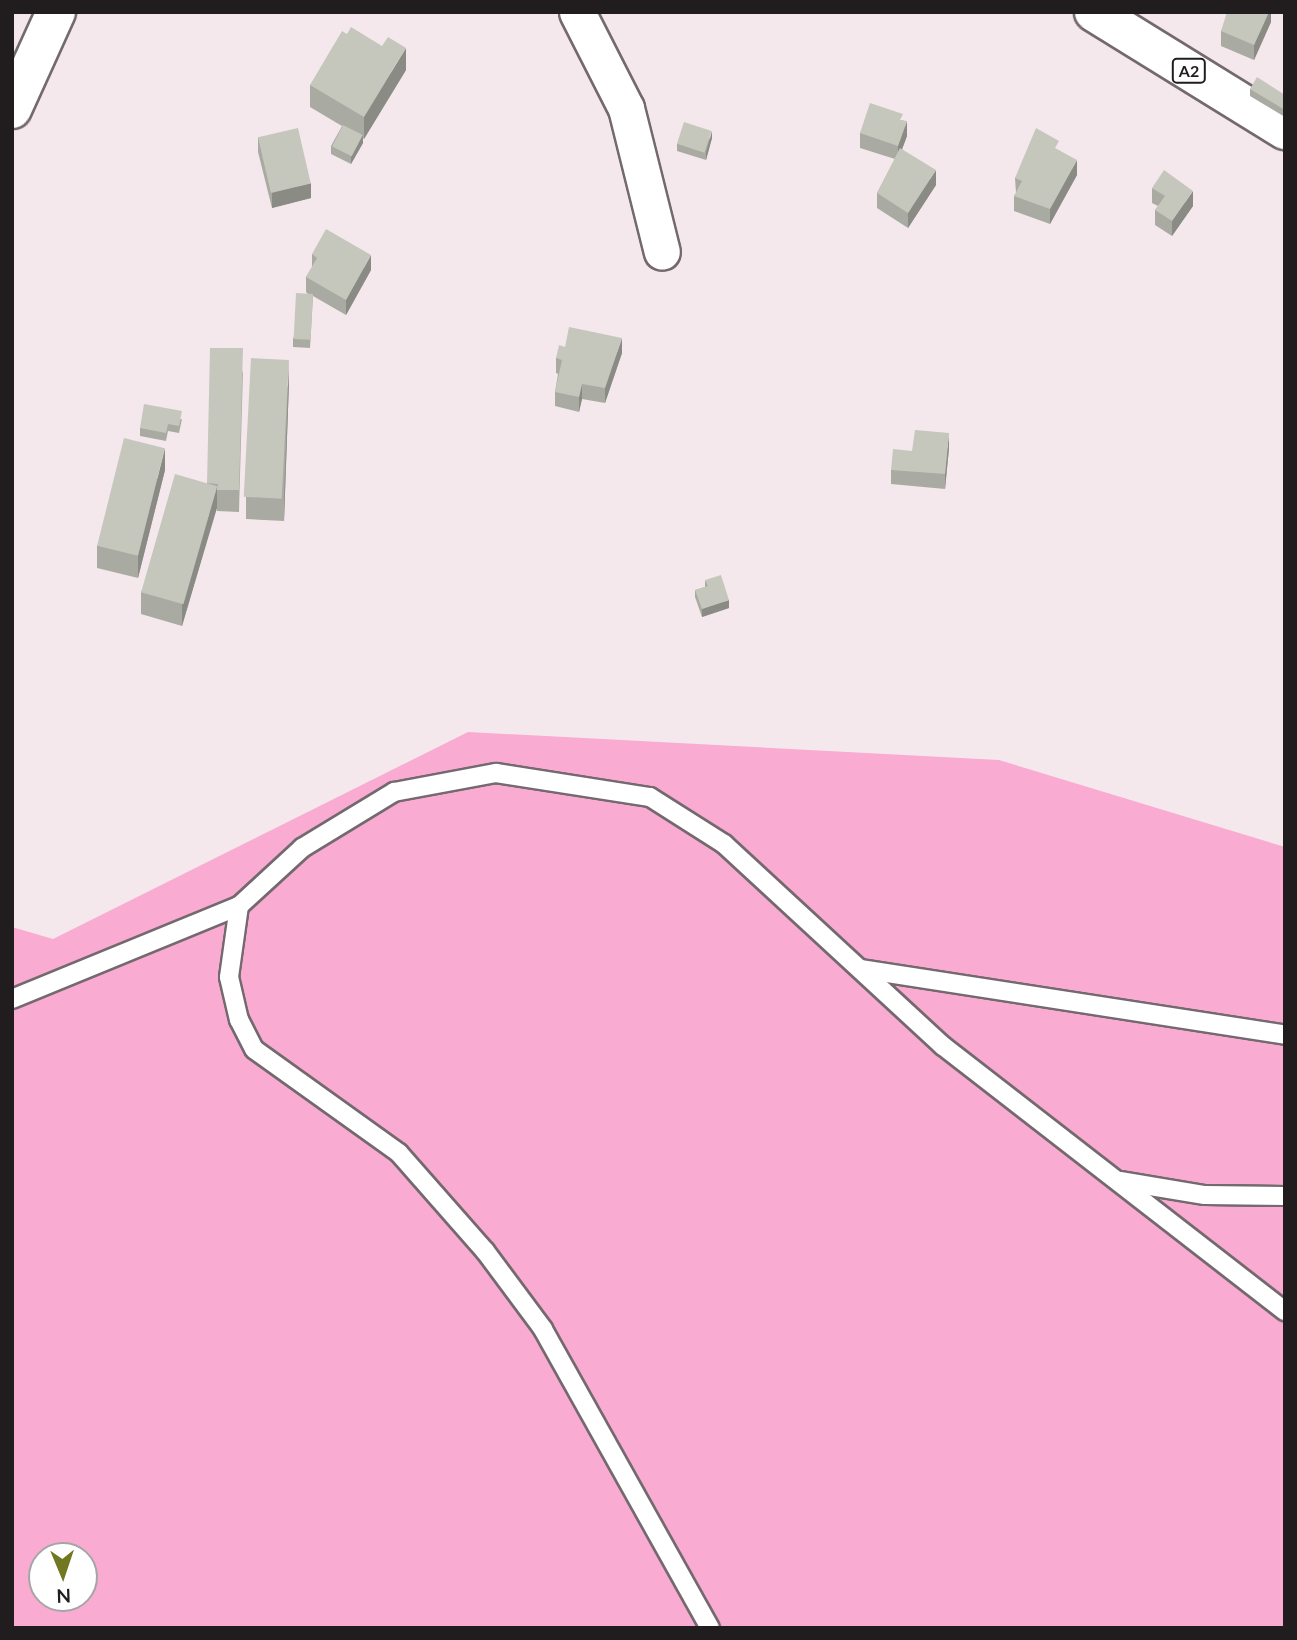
<!DOCTYPE html>
<style>
body{margin:0}
#map{position:relative;width:1297px;height:1640px;overflow:hidden;background:#f4e8ed;font-family:Lato,sans-serif}
div>[style]{position:absolute}
.green>*{inset:0;background:#faabd2}
.roads{filter:drop-shadow(2px 0 #73696e) drop-shadow(-2px 0 #73696e) drop-shadow(0 2px #73696e) drop-shadow(0 -2px #73696e)}
.service>*{height:18px;margin:-9px;padding:0 9px;transform-origin:9px;border-radius:9px;background:#fff}
.minor>*{height:35px;margin:-17.5px;padding:0 17.5px;transform-origin:17.5px;border-radius:17.5px;background:#fff}
.primary>*{height:38px;margin:-19px;padding:0 19px;transform-origin:19px;border-radius:19px;background:#fff}
.wall>*{inset:0;background:#a9aba2}
.shaded-wall>*{inset:0;background:#8a8b84}
.building>*{inset:0;background:#c5c7bc;transform-origin:0 0}
span{translate:-50% -50%;white-space:nowrap;text-align:center;line-height:1.15;-webkit-text-stroke:6px #fff;paint-order:stroke}
.shield-label span{padding:2px 5px;background:#fff;border:2px solid;border-radius:5px;-webkit-text-stroke-width:0}
.shield-label{font-size:16px;color:#211d1f;font-weight:700}
.frame{position:absolute;inset:0;border:14px solid #211d1f;pointer-events:none}
.north{position:absolute;left:28px;top:1542px;width:70px;height:70px;box-sizing:border-box;background:#fff;border:2px solid #a6a5a5;border-radius:50%;rotate:178deg;font-size:19px;font-weight:700;line-height:28px;text-align:center;color:#211d1f}
.north::after{content:'';display:block;margin:auto;width:24px;height:32px;background:#717821;clip-path:polygon(50% 0,100% 100%,50% 72%,0 100%)}
</style>
<div id="map">
<div class="green">
<div style="clip-path:polygon(evenodd,468px 732px,999px 760px,1285px 847px,1285px 1628px,12px 1628px,12px 927px,53px 939px,468px 732px,42px 1556px,84px 1556px,84px 1598px,42px 1598px,42px 1556px)"></div>
</div>
<div class="roads">
<div class="service">
<div style="left:861px;top:969px;width:429px;rotate:8.8deg"></div>
<div style="left:12px;top:999px;width:245px;rotate:-22.3deg"></div>
<div style="left:1120px;top:1181px;width:86px;rotate:9.4deg"></div>
<div style="left:1205px;top:1195px;width:80px;rotate:0.7deg"></div>
<div style="left:710px;top:1628px;width:342px;rotate:-119.2deg"></div>
<div style="left:543px;top:1329px;width:97px;rotate:-126.6deg"></div>
<div style="left:485px;top:1251px;width:130px;rotate:-131.3deg"></div>
<div style="left:399px;top:1153px;width:178px;rotate:-144.4deg"></div>
<div style="left:254px;top:1049px;width:33px;rotate:-117deg"></div>
<div style="left:239px;top:1020px;width:44px;rotate:-103.1deg"></div>
<div style="left:229px;top:977px;width:72px;rotate:-82deg"></div>
<div style="left:239px;top:906px;width:86px;rotate:-42.6deg"></div>
<div style="left:302px;top:848px;width:108px;rotate:-31.3deg"></div>
<div style="left:394px;top:792px;width:104px;rotate:-10.6deg"></div>
<div style="left:496px;top:773px;width:156px;rotate:8.9deg"></div>
<div style="left:650px;top:797px;width:88px;rotate:32.4deg"></div>
<div style="left:724px;top:844px;width:298px;rotate:42.7deg"></div>
<div style="left:943px;top:1046px;width:433px;rotate:37.8deg"></div>
</div>
<div class="minor">
<div style="left:577px;top:12px;width:108px;rotate:63deg"></div>
<div style="left:626px;top:108px;width:148px;rotate:76deg"></div>
</div>
<div class="primary">
<div style="left:1094px;top:12px;width:225px;rotate:31.7deg"></div>
<div style="left:12px;top:109px;width:107px;rotate:-65.6deg"></div>
</div>
</div>
<div class="wall">
<div style="clip-path:polygon(1271px 12px,1271px 22px,1254px 60px,1221px 46px,1221px 31px)"></div>
<div style="clip-path:polygon(406px 70px,364px 139px,363px 138px,363px 143px,351px 164px,331px 154px,331px 146px,342px 126px,310px 107px,310px 85px)"></div>
<div style="clip-path:polygon(1250px 89px,1285px 95px,1285px 117px,1250px 96px)"></div>
<div style="clip-path:polygon(903px 120px,907px 136px,902px 149px,936px 185px,908px 228px,877px 208px,877px 193px,895px 159px,860px 148px,860px 133px)"></div>
<div style="clip-path:polygon(258px 137px,311px 198px,272px 208px,258px 152px)"></div>
<div style="clip-path:polygon(712px 138px,706px 160px,677px 151px,677px 144px)"></div>
<div style="clip-path:polygon(1059px 150px,1077px 175px,1050px 224px,1014px 211px,1014px 196px,1016px 193px,1015px 178px)"></div>
<div style="clip-path:polygon(1152px 188px,1193px 206px,1172px 236px,1155px 225px,1155px 210px,1158px 206px,1152px 203px)"></div>
<div style="clip-path:polygon(312px 254px,371px 270px,346px 315px,313px 296px,310px 348px,293px 347px,293px 339px,308px 294px,306px 292px,306px 277px,312px 267px)"></div>
<div style="clip-path:polygon(565px 347px,622px 353px,605px 403px,582px 399px,579px 412px,555px 406px,555px 392px,558px 374px,556px 373px,556px 358px)"></div>
<div style="clip-path:polygon(243px 370px,239px 512px,217px 511px,217px 505px,182px 626px,141px 614px,141px 592px,207px 483px)"></div>
<div style="clip-path:polygon(289px 382px,284px 521px,246px 519px,246px 497px)"></div>
<div style="clip-path:polygon(182px 419px,179px 433px,168px 431px,166px 441px,140px 436px,140px 428px)"></div>
<div style="clip-path:polygon(949px 448px,945px 489px,891px 484px,891px 470px,912px 451px)"></div>
<div style="clip-path:polygon(165px 470px,138px 578px,97px 568px,97px 546px)"></div>
<div style="clip-path:polygon(705px 580px,729px 608px,702px 617px,695px 597px,695px 590px,705px 587px)"></div>
</div>
<div class="shaded-wall">
<div style="clip-path:polygon(1269px 12px,1271px 12px,1271px 22px,1254px 60px,1254px 45px)"></div>
<div style="clip-path:polygon(406px 48px,406px 70px,364px 139px,364px 117px)"></div>
<div style="clip-path:polygon(907px 121px,907px 136px,898px 160px,898px 146px)"></div>
<div style="clip-path:polygon(712px 131px,712px 138px,706px 160px,706px 152px)"></div>
<div style="clip-path:polygon(363px 135px,363px 143px,351px 164px,351px 157px)"></div>
<div style="clip-path:polygon(1077px 160px,1077px 175px,1050px 224px,1050px 209px)"></div>
<div style="clip-path:polygon(936px 170px,936px 185px,908px 228px,908px 213px)"></div>
<div style="clip-path:polygon(311px 183px,311px 198px,272px 208px,272px 193px)"></div>
<div style="clip-path:polygon(1193px 191px,1193px 206px,1172px 236px,1172px 221px)"></div>
<div style="clip-path:polygon(371px 255px,371px 270px,346px 315px,346px 300px)"></div>
<div style="clip-path:polygon(622px 338px,622px 353px,605px 403px,605px 388px)"></div>
<div style="clip-path:polygon(289px 360px,289px 382px,284px 521px,284px 499px)"></div>
<div style="clip-path:polygon(582px 384px,582px 399px,579px 412px,579px 397px)"></div>
<div style="clip-path:polygon(949px 433px,949px 448px,945px 489px,945px 474px)"></div>
<div style="clip-path:polygon(165px 448px,165px 470px,138px 578px,138px 556px)"></div>
<div style="clip-path:polygon(217px 486px,217px 508px,182px 626px,182px 604px)"></div>
<div style="clip-path:polygon(729px 600px,729px 608px,702px 617px,702px 609px)"></div>
</div>
<div class="building">
<div style="clip-path:polygon(1227px 12px,1269px 12px,1254px 45px,1221px 31px)"></div>
<div style="clip-path:polygon(351px 27px,382px 46px,388px 37px,406px 48px,364px 117px,310px 85px,342px 31px,347px 34px)"></div>
<div style="clip-path:polygon(1257px 77px,1285px 95px,1285px 110px,1250px 89px)"></div>
<div style="clip-path:polygon(870px 103px,903px 114px,900px 120px,907px 121px,898px 146px,860px 133px)"></div>
<div style="left:684px;top:122px;width:29px;height:23px;rotate:18deg"></div>
<div style="left:343px;top:125px;width:22px;height:24px;rotate:27deg"></div>
<div style="left:298px;top:128px;width:57px;height:41px;rotate:77deg"></div>
<div style="clip-path:polygon(1036px 128px,1059px 141px,1055px 148px,1077px 160px,1050px 209px,1014px 196px,1022px 181px,1015px 178px)"></div>
<div style="clip-path:polygon(900px 148px,936px 170px,908px 213px,877px 193px)"></div>
<div style="clip-path:polygon(1164px 170px,1193px 191px,1172px 221px,1155px 210px,1165px 196px,1152px 188px)"></div>
<div style="clip-path:polygon(326px 229px,371px 255px,346px 300px,306px 277px,317px 258px,312px 254px)"></div>
<div style="left:296px;top:293px;width:17px;height:46px;rotate:3deg"></div>
<div style="clip-path:polygon(569px 327px,622px 338px,605px 388px,582px 384px,579px 397px,555px 392px,562px 360px,556px 358px,559px 345px,565px 347px)"></div>
<div style="clip-path:polygon(210px 348px,243px 348px,239px 490px,217px 490px,218px 484px,207px 483px)"></div>
<div style="left:251px;top:358px;width:38px;height:139px;rotate:3deg"></div>
<div style="clip-path:polygon(144px 404px,182px 411px,179px 426px,168px 424px,166px 433px,140px 428px)"></div>
<div style="clip-path:polygon(915px 430px,949px 433px,945px 474px,891px 470px,893px 449px,912px 451px)"></div>
<div style="left:124px;top:438px;width:42px;height:111px;rotate:14deg"></div>
<div style="left:175px;top:474px;width:44px;height:123px;rotate:16deg"></div>
<div style="clip-path:polygon(721px 575px,729px 600px,702px 609px,695px 590px,708px 586px,705px 580px)"></div>
</div>
<div class="shield-label">
<span style="left:1189px;top:71px">A2</span>
</div>
<div class="frame"></div>
<div class="north">N</div>
</div>
